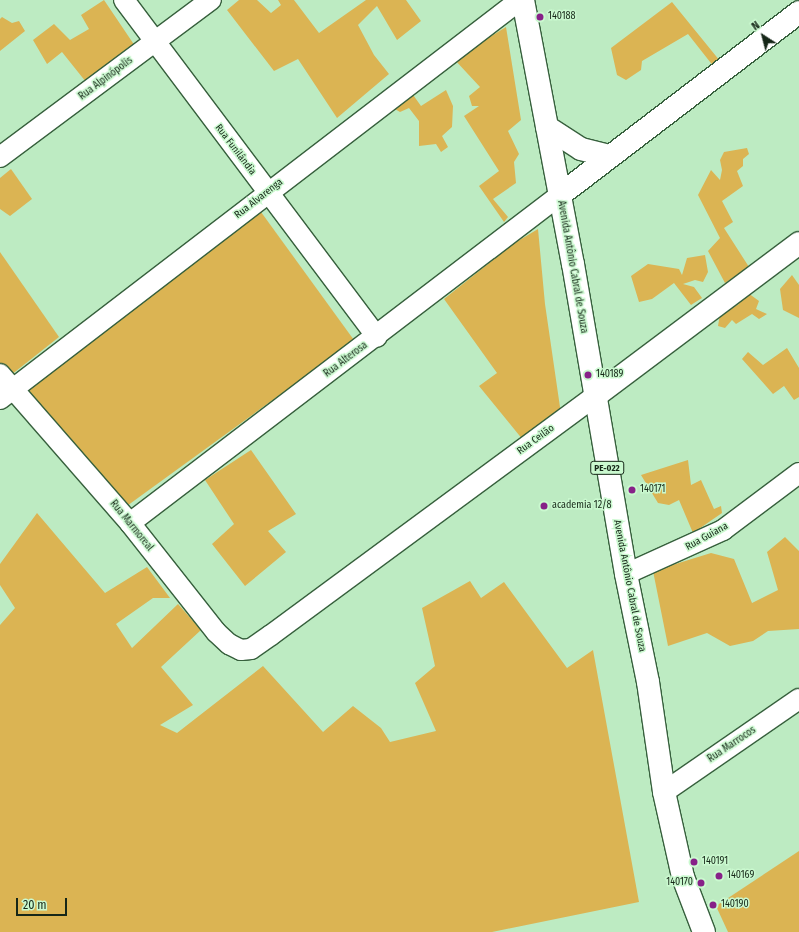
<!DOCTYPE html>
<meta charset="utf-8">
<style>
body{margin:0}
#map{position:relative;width:799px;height:932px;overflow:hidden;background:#bdebc2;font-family:"Fira Sans Condensed",sans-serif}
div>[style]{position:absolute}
.green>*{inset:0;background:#dbb453;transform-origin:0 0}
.roads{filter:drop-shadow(1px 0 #37603d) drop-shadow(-1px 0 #37603d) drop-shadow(0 1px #37603d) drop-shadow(0 -1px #37603d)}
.minor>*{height:20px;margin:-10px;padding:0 10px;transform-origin:10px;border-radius:10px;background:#fff}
.secondary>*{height:22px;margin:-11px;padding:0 11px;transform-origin:11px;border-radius:11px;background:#fff}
.primary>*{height:22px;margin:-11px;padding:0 11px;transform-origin:11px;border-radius:11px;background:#fff}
.dots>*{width:11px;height:11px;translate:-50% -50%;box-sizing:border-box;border:2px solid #caf9cf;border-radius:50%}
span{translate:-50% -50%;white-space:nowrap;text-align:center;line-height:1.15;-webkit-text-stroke:3px #caf9cf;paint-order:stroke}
.shield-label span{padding:1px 3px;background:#caf9cf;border:1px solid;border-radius:3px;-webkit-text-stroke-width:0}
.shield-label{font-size:9px;color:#162718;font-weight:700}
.poi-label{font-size:10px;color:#162718}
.left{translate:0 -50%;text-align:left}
.right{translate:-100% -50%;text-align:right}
.street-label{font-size:10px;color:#162718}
.north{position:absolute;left:743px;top:16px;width:40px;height:40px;-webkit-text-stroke:3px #caf9cf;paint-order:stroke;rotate:324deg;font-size:11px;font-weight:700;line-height:16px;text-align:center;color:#162718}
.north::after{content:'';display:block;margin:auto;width:14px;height:18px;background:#162718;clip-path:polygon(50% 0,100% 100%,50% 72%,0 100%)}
.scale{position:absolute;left:16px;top:898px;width:51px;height:18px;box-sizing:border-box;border:2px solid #162718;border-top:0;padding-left:5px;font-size:12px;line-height:14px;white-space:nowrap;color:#162718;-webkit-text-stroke:3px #caf9cf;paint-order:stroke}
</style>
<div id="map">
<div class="green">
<div style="clip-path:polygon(104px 0,135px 46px,86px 82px,62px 52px,47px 64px,33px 40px,54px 24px,70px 40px,89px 29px,81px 15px)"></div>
<div style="clip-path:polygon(239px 0,257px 0,271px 13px,281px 5px,278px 0,294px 0,319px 33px,366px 0,406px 0,421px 21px,397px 40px,377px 6px,358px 25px,374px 55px,389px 74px,337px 118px,298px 59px,274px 71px,227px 10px)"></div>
<div style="clip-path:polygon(672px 2px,720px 61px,714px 67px,688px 34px,642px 61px,641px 70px,626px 80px,617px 75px,611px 48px)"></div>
<div style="clip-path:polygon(2px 17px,12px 23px,19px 21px,25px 31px,0 51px,0 19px)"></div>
<div style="clip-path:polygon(506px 27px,521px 120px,508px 131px,519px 154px,514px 162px,516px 183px,493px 199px,508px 217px,504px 222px,479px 186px,499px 171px,464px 116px,479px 106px,472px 106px,469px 96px,480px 87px,454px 59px)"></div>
<div style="clip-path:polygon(446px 90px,453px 106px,452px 127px,442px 136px,448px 147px,441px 152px,436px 144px,419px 146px,419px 121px,409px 108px,400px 112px,388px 105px,411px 92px,421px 106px)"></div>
<div style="clip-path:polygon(747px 148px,749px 154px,743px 159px,743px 166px,737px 171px,743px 186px,722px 201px,733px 222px,724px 228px,749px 267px,725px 283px,708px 251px,720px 238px,698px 195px,711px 170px,720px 180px,722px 170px,720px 160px,724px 152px)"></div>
<div style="clip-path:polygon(11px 169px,32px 199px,10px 216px,0 209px,0 178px)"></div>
<div style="left:261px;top:212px;width:159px;height:294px;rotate:54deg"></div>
<div style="clip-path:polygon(538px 229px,545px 304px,561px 414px,523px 440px,479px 386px,497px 373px,444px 299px,513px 244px)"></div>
<div style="clip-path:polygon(0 252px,59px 337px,11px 375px,0 363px)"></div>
<div style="clip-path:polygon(705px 255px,708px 272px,703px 282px,695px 280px,683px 284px,694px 287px,702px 298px,694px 303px,691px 305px,674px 283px,652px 299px,639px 302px,631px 276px,648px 264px,679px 269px,682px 275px,687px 258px)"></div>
<div style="clip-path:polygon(792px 275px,799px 285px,799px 318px,783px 310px,780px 289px)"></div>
<div style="clip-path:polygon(748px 293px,759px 301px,756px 309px,767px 314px,759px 319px,752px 314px,736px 324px,732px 320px,725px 328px,718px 326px,720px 314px,739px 304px,739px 299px)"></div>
<div style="clip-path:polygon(787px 348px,799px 368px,799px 397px,794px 400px,784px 386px,773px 394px,742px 359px,748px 352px,763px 365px)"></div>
<div style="clip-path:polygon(251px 450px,296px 514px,268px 531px,286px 552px,245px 586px,212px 544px,234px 524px,205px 480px)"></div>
<div style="clip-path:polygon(688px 460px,691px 485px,701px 480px,714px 509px,721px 506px,722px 513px,693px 533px,679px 500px,669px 505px,658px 503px,641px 475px)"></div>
<div style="clip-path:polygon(37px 513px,105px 593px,147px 567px,170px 598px,153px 598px,116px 624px,132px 648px,178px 604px,201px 630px,161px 667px,193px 705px,160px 725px,177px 733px,263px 666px,323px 732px,353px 706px,381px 728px,390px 742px,436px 731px,415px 683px,435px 666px,422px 608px,470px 581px,481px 598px,504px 582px,567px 668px,593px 650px,639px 902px,492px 932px,0 932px,0 625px,15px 608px,0 585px,0 564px)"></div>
<div style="clip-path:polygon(785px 537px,799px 551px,799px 629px,768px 631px,753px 641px,730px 646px,707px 633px,668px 646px,653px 571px,711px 553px,734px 559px,752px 603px,778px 590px,767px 552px)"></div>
<div style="clip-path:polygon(799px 851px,799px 932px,728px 932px,716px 906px)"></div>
</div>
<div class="roads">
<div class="minor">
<div style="left:124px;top:0;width:421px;rotate:53.1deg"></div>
<div style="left:0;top:157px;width:263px;rotate:-36.7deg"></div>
<div style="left:0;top:374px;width:198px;rotate:48.9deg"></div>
<div style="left:130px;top:523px;width:139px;rotate:51.7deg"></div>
<div style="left:216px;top:632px;width:18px;rotate:43deg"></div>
<div style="left:229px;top:644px;width:13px;rotate:27deg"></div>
<div style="left:241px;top:650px;width:10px;rotate:-6deg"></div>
<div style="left:251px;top:649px;width:24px;rotate:-35deg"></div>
<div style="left:271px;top:635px;width:401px;rotate:-36.4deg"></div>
<div style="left:0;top:399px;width:655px;rotate:-37.5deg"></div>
<div style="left:130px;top:523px;width:541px;rotate:-37.34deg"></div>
<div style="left:626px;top:574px;width:107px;rotate:-24.4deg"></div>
<div style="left:723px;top:530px;width:95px;rotate:-36.9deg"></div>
<div style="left:664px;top:792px;width:164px;rotate:-34.6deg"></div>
</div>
<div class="secondary">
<div style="left:560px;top:195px;width:301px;rotate:-37.4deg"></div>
<div style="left:594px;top:397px;width:256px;rotate:-36.9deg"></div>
</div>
<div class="primary">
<div style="left:523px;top:0;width:269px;rotate:79.3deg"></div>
<div style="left:573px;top:264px;width:314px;rotate:80.3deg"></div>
<div style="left:626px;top:574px;width:110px;rotate:78.5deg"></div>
<div style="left:648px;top:682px;width:111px;rotate:81.7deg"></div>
<div style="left:664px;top:792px;width:87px;rotate:77.4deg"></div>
<div style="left:683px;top:877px;width:59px;rotate:69.1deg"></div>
<div style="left:547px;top:127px;width:40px;rotate:32.9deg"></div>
<div style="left:581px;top:149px;width:30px;rotate:14deg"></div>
</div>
</div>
<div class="dots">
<div style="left:540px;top:17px;background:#872188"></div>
<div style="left:588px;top:375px;background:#872188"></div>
<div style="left:632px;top:490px;background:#872188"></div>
<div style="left:544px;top:506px;background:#872188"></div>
<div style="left:694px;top:862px;background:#872188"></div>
<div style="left:719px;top:876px;background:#872188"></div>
<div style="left:701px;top:883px;background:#872188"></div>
<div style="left:713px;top:905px;background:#872188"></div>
</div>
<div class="shield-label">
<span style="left:607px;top:468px">PE-022</span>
</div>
<div class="poi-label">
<span class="left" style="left:548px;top:17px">140188</span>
<span class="left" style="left:596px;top:375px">140189</span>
<span class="left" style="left:640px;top:490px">140171</span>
<span class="left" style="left:552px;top:506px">academia 12/8</span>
<span class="left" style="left:702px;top:862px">140191</span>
<span class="left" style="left:727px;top:876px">140169</span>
<span class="right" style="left:693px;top:883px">140170</span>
<span class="left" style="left:721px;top:905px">140190</span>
</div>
<div class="street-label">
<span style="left:106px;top:79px;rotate:-37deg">Rua Alpinópolis</span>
<span style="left:235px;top:150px;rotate:53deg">Rua Funilândia</span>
<span style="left:259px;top:199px;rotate:-38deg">Rua Alvarenga</span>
<span style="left:572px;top:267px;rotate:80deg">Avenida Antônio Cabral de Souza</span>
<span style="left:346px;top:360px;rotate:-37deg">Rua Alterosa</span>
<span style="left:536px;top:440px;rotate:-36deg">Rua Ceilão</span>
<span style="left:131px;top:526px;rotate:51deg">Rua Marmoreal</span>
<span style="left:707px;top:537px;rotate:-29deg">Rua Guiana</span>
<span style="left:629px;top:586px;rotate:79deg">Avenida Antônio Cabral de Souza</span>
<span style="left:732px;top:745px;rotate:-34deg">Rua Marrocos</span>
</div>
<div class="north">N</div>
<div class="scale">20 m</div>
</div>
